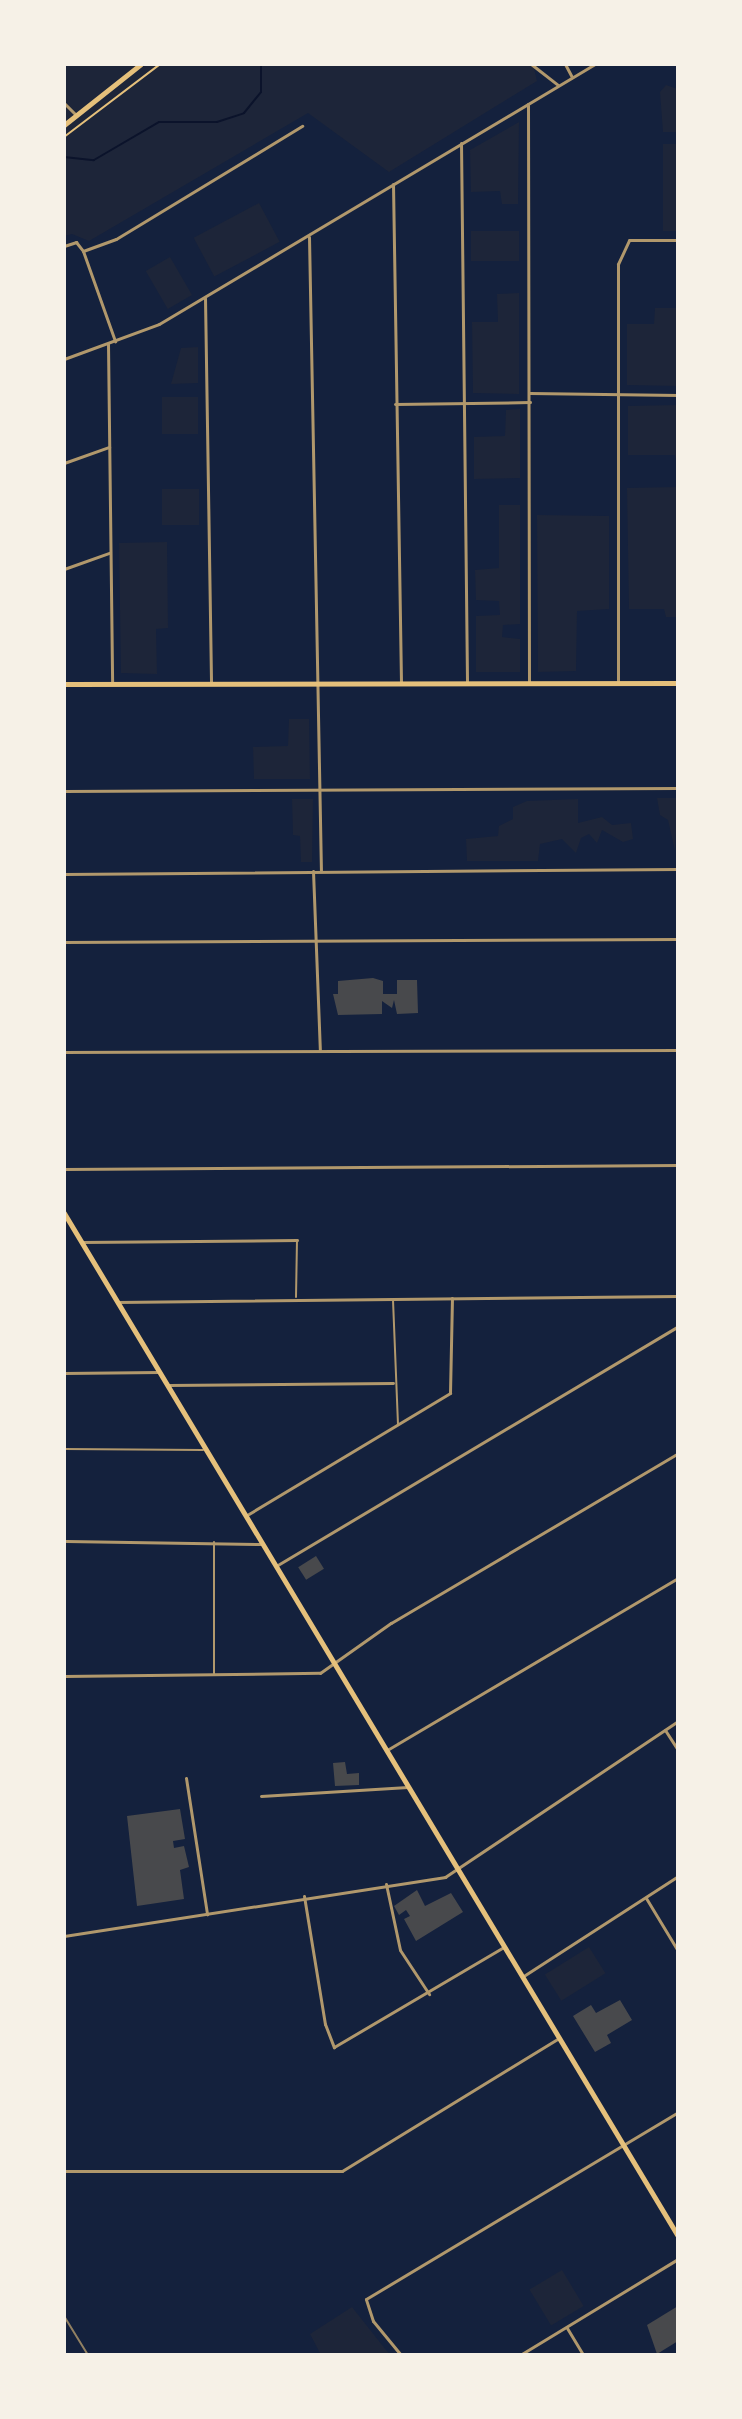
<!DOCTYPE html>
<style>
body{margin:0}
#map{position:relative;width:742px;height:2419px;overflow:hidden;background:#14213d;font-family:"Work Sans",sans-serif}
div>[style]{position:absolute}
.green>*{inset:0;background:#1d2539;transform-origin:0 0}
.stream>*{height:2px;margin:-1px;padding:0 1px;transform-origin:1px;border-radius:1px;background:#0b132b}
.building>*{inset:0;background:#48494c;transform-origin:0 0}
.path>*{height:2px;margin:-1px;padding:0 1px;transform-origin:1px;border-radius:1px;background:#e5c07b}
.service>*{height:2px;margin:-1px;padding:0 1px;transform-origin:1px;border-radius:1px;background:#b1986c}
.minor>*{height:3px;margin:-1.5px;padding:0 1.5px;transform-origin:1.5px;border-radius:1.5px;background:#b1986c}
.secondary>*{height:5px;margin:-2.5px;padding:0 2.5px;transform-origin:2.5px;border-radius:2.5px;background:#e5c07b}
.rail>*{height:2px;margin:-1px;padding:0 1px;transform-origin:1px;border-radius:1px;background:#918062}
span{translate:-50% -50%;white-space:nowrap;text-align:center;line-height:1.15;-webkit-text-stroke:7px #f6f1e7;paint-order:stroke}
.frame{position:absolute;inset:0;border:66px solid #f6f1e7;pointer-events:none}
</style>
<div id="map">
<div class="green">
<div style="clip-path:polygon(64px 64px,533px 64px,537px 81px,389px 172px,308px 113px,89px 241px,72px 234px,64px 236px)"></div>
<div style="clip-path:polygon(666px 85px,678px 89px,678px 132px,663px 132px,660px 92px)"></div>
<div style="clip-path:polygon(519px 122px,518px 204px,502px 204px,500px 191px,471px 192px,470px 150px)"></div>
<div style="left:663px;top:144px;width:15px;height:87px"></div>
<div style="left:259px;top:203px;width:44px;height:74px;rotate:62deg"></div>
<div style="left:519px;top:231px;width:30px;height:48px;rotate:90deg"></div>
<div style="left:170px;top:257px;width:44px;height:28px;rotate:60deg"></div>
<div style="clip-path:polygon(519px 293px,519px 394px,473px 393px,472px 322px,498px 322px,497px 294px)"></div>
<div style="clip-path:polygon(655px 308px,678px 308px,678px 386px,627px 385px,627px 324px,654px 324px)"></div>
<div style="clip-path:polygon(198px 347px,198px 383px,171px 384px,181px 348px)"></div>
<div style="left:162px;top:397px;width:36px;height:37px"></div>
<div style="clip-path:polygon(678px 405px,678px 470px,675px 455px,628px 455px,628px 406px)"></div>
<div style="clip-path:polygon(520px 409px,520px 478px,474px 479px,474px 437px,505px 436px,506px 410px)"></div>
<div style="clip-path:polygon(678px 487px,678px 617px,666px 617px,664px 609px,629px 609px,627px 488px)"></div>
<div style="left:162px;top:489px;width:37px;height:36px"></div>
<div style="clip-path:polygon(499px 505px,520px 505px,520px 624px,503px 625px,502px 637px,520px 639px,520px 672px,476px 672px,476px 616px,500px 615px,499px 601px,476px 600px,475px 570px,499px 568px)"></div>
<div style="clip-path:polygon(537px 515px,609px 516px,609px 609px,577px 611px,576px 671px,538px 672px)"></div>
<div style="clip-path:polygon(167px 542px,168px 628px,156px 629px,157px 674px,121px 673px,119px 543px)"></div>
<div style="clip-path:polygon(289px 719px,309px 719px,310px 779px,254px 779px,253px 747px,288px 746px)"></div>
<div style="clip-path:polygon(657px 798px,678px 798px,675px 851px,668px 820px,660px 815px)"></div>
<div style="clip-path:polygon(292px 799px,313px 799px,312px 862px,301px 862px,300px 836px,293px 835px)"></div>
<div style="clip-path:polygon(578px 799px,578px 823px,602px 817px,612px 825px,631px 823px,633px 839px,623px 842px,602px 830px,597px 843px,589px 834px,581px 838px,576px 853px,562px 839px,540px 844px,538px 861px,467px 861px,466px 839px,498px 836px,499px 826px,513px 819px,513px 807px,527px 801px)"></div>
<div style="left:589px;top:1947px;width:31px;height:52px;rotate:58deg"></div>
<div style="left:562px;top:2270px;width:42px;height:38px;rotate:59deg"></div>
<div style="clip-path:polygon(352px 2307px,386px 2350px,391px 2355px,321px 2355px,310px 2334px)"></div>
</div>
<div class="stream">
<div style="left:64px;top:157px;width:30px;rotate:6deg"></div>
<div style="left:94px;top:160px;width:75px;rotate:-30.3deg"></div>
<div style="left:159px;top:122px;width:58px"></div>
<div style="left:217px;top:122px;width:28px;rotate:-18deg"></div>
<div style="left:244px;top:113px;width:27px;rotate:-51deg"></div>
<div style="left:261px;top:92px;width:28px;rotate:-90deg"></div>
</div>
<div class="building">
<div style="clip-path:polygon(373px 978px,383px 981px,383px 994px,397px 994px,397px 980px,417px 980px,418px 1013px,397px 1014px,394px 1000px,392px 1008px,382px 1001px,382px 1014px,338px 1015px,333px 994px,338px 994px,338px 981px)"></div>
<div style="left:316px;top:1556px;width:15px;height:21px;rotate:58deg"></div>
<div style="clip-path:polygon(345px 1762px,347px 1774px,359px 1773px,359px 1785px,335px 1786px,333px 1763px)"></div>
<div style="clip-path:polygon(180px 1809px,185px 1839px,173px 1841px,174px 1848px,184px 1846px,189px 1867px,180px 1870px,184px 1899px,137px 1906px,127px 1816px)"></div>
<div style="clip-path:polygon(417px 1890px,425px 1906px,451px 1893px,463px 1912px,416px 1941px,404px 1919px,410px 1916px,406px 1910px,399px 1915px,394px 1906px)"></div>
<div style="clip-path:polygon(620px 2000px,632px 2020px,607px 2035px,611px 2043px,595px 2052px,573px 2016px,591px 2005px,596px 2013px)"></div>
<div style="clip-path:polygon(678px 2306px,678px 2341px,657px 2354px,647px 2325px)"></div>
</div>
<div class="path">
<div style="left:64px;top:137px;width:121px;rotate:-37.2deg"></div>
</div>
<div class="service">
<div style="left:296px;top:1297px;width:55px;rotate:-89deg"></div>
<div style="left:393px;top:1300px;width:124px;rotate:87.7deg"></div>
<div style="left:64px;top:1449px;width:139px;rotate:0.4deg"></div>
<div style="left:214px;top:1542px;width:132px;rotate:90deg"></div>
</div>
<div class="minor">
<div style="left:531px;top:64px;width:34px;rotate:38deg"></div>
<div style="left:565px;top:64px;width:15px;rotate:62deg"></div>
<div style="left:64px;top:103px;width:17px;rotate:45deg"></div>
<div style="left:528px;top:104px;width:580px;rotate:89.9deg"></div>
<div style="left:461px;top:143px;width:540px;rotate:89.36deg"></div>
<div style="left:393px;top:184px;width:500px;rotate:89.08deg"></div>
<div style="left:309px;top:237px;width:634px;rotate:88.92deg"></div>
<div style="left:64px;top:246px;width:13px;rotate:-18deg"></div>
<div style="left:76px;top:242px;width:11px;rotate:52deg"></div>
<div style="left:83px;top:251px;width:96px;rotate:70.4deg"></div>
<div style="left:83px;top:251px;width:35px;rotate:-20deg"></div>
<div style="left:116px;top:239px;width:218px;rotate:-31.3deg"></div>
<div style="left:205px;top:298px;width:386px;rotate:89.1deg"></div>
<div style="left:108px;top:344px;width:340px;rotate:89.3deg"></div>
<div style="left:64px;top:359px;width:101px;rotate:-20.2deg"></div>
<div style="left:159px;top:324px;width:508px;rotate:-30.81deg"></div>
<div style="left:530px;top:393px;width:148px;rotate:0.8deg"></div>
<div style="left:395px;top:404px;width:135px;rotate:-0.8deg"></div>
<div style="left:64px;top:463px;width:48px;rotate:-19.6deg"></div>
<div style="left:64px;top:569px;width:48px;rotate:-19.6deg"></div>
<div style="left:618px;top:684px;width:420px;rotate:-90deg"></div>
<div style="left:618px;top:264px;width:26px;rotate:-65deg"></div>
<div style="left:629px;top:240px;width:49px"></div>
<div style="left:64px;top:791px;width:614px;rotate:-0.28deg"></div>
<div style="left:313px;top:871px;width:179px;rotate:87.8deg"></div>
<div style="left:64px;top:874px;width:614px;rotate:-0.47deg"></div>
<div style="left:64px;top:942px;width:614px;rotate:-0.28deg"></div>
<div style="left:64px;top:1052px;width:614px;rotate:-0.19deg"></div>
<div style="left:64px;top:1169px;width:614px;rotate:-0.37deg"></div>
<div style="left:82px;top:1242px;width:215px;rotate:-0.5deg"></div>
<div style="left:117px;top:1302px;width:561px;rotate:-0.61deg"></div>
<div style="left:64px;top:1373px;width:95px;rotate:-0.6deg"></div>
<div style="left:169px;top:1385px;width:224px;rotate:-0.5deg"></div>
<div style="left:247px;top:1515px;width:237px;rotate:-31deg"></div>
<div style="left:450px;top:1393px;width:95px;rotate:-88.8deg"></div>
<div style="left:66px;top:1541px;width:196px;rotate:0.9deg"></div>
<div style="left:276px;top:1566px;width:468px;rotate:-30.8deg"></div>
<div style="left:64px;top:1676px;width:256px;rotate:-0.7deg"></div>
<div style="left:320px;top:1673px;width:87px;rotate:-35.2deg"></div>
<div style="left:391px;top:1623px;width:334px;rotate:-30.6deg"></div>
<div style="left:665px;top:1730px;width:24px;rotate:57deg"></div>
<div style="left:387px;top:1750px;width:338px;rotate:-30.6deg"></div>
<div style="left:186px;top:1778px;width:138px;rotate:81.2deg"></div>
<div style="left:261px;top:1796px;width:147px;rotate:-3.5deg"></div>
<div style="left:386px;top:1884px;width:67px;rotate:78deg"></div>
<div style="left:400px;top:1950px;width:53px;rotate:56.6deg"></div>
<div style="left:304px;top:1896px;width:130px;rotate:80.7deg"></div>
<div style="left:325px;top:2024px;width:25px;rotate:69deg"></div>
<div style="left:334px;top:2047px;width:197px;rotate:-30.5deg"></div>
<div style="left:646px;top:1898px;width:62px;rotate:58.9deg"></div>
<div style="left:64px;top:1936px;width:386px;rotate:-8.8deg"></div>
<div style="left:445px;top:1877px;width:280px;rotate:-33.8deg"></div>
<div style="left:522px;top:1977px;width:186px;rotate:-32.9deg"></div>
<div style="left:64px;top:2171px;width:278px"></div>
<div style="left:342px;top:2171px;width:255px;rotate:-31.5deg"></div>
<div style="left:567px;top:2328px;width:31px;rotate:59deg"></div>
<div style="left:401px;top:2355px;width:44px;rotate:-129.5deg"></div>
<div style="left:373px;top:2321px;width:23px;rotate:-108deg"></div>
<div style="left:366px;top:2299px;width:364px;rotate:-30.9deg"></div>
<div style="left:520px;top:2355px;width:185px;rotate:-31.3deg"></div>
</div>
<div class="secondary">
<div style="left:64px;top:125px;width:98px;rotate:-38.4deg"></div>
<div style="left:64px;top:684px;width:614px;rotate:-0.09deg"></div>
<div style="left:64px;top:1213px;width:1193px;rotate:59.03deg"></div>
</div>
<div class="rail">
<div style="left:64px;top:2316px;width:46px;rotate:58.4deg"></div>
</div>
<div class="frame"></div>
</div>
